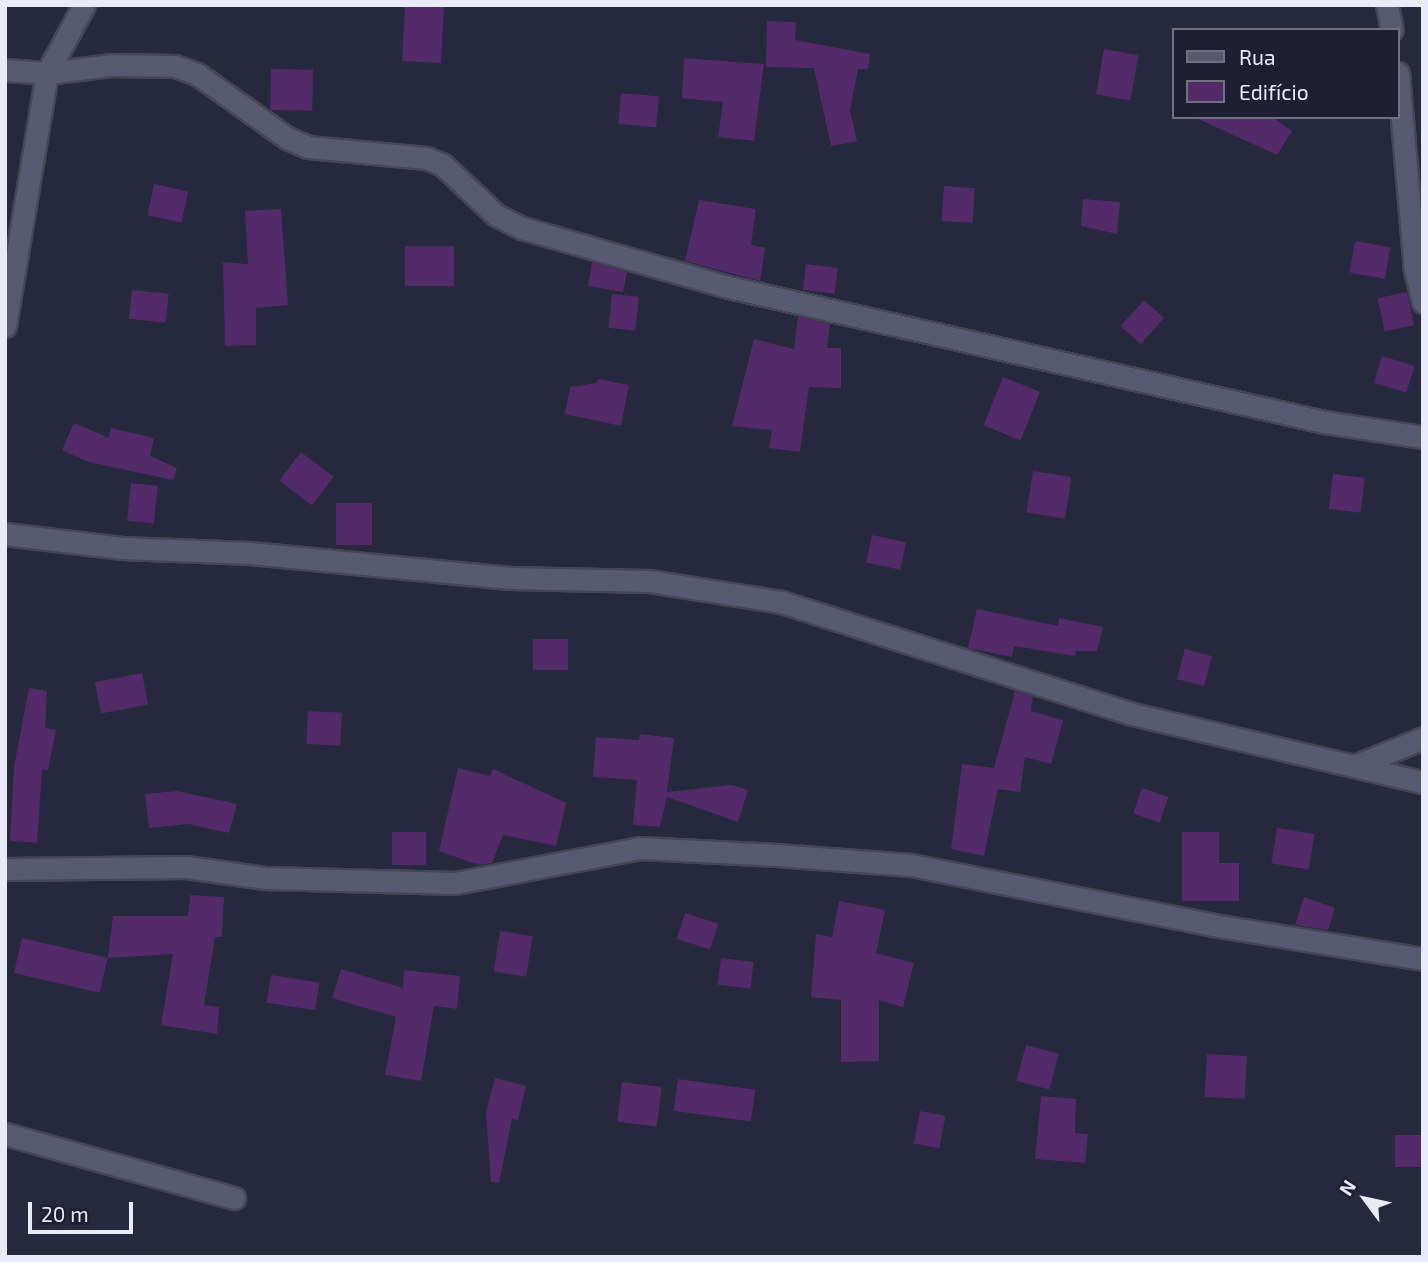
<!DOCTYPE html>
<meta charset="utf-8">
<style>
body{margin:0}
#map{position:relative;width:1428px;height:1262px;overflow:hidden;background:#26283d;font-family:"Exo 2",sans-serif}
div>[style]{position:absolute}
.building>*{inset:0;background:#522a67;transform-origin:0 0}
.roads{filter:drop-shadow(2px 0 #444556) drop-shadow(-2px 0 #444556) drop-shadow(0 2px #444556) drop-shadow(0 -2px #444556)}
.minor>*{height:21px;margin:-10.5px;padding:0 10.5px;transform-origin:10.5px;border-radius:10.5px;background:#575970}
span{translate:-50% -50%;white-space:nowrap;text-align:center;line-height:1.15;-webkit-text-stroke:6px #1d1e32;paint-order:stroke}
.frame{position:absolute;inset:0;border:7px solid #eaebf9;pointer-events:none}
.legend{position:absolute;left:1172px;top:28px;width:228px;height:91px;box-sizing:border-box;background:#1d1e32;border:2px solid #6f7082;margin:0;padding:9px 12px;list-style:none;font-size:21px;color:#eaebf9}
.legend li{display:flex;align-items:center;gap:14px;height:35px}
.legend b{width:35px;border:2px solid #6f7082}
.north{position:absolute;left:1330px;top:1164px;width:70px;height:70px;-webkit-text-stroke:5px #1d1e32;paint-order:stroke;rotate:303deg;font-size:19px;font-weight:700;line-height:28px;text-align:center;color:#eaebf9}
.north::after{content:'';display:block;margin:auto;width:24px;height:32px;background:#eaebf9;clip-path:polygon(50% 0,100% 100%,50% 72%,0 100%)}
.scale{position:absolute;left:28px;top:1202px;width:105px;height:32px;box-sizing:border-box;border:4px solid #eaebf9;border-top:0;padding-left:9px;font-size:21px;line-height:24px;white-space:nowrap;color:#eaebf9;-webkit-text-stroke:5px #1d1e32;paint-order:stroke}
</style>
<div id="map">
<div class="building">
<div style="left:405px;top:5px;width:39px;height:56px;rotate:3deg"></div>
<div style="clip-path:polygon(767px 21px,796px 22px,795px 40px,870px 54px,868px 69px,858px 69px,850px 110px,857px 141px,831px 146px,814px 68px,766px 67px)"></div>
<div style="left:1104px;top:49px;width:35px;height:46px;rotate:10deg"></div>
<div style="clip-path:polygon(684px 58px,764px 64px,754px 141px,718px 137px,723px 102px,682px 98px)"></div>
<div style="left:271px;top:69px;width:42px;height:41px;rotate:1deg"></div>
<div style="left:621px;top:93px;width:38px;height:31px;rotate:5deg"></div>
<div style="clip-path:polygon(1194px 117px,1272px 117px,1292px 131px,1277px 155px)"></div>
<div style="left:154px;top:184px;width:35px;height:32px;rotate:12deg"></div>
<div style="left:944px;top:186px;width:31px;height:35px;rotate:4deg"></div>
<div style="clip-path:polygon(1083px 199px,1120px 202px,1117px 234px,1081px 226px)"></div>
<div style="clip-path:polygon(699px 200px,756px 209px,751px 245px,765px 248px,760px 281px,685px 261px)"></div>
<div style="clip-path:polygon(281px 209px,288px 305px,256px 308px,256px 345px,225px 346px,223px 262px,248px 264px,245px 211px)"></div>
<div style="left:1355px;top:241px;width:36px;height:32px;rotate:10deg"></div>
<div style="left:405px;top:246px;width:49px;height:40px"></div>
<div style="clip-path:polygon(592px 262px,627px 272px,623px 292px,588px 286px)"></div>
<div style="left:806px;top:264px;width:32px;height:26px;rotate:7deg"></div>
<div style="left:132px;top:290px;width:37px;height:29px;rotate:6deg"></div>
<div style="left:1407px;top:292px;width:34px;height:30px;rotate:78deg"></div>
<div style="left:612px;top:294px;width:27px;height:34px;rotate:6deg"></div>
<div style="left:1144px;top:300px;width:27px;height:35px;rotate:42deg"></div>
<div style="clip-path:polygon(798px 316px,830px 324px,827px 348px,841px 348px,841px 388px,809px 387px,800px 452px,769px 448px,772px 430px,732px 426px,754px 339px,794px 349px)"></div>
<div style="left:1382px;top:356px;width:34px;height:28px;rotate:17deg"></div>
<div style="left:1003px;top:377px;width:40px;height:52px;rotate:22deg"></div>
<div style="clip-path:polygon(598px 379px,629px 385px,621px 426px,565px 414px,570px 387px,597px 383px)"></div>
<div style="clip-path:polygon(74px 423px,109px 438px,111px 428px,154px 438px,150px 456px,177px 468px,173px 480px,89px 462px,62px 450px)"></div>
<div style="left:301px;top:452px;width:41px;height:36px;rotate:37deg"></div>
<div style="left:1033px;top:471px;width:39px;height:42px;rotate:9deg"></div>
<div style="left:1333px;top:474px;width:32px;height:35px;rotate:7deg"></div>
<div style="left:131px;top:483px;width:27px;height:38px;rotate:6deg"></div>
<div style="left:336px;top:503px;width:36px;height:42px"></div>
<div style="left:872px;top:535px;width:35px;height:28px;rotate:12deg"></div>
<div style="clip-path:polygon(977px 609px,1058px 626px,1059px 618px,1103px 627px,1097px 651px,1076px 651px,1075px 656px,1014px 646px,1012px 657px,968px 648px)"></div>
<div style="left:568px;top:639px;width:31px;height:35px;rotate:90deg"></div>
<div style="left:1185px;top:649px;width:28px;height:31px;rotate:15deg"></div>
<div style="left:142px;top:673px;width:32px;height:48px;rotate:79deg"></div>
<div style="clip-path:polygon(29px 688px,47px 691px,45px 728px,56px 730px,48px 770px,42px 769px,37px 843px,10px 841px,14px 767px)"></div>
<div style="clip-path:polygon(1015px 691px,1033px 696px,1031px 711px,1063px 720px,1051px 764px,1025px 757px,1020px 792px,998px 789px,984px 856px,951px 849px,962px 764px,994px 768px)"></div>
<div style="left:308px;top:711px;width:34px;height:33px;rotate:3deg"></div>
<div style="clip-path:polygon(640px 734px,674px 738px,667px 792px,732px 785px,748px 790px,738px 822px,667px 797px,660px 827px,633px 825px,637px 780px,593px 777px,596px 737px,639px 740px)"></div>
<div style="clip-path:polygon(458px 768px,490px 776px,493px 769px,566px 803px,556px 846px,503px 835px,492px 863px,479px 865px,439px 851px)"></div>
<div style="left:1142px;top:788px;width:28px;height:27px;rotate:19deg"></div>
<div style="clip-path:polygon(177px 791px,237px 804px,229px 833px,188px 824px,149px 828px,145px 794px)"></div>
<div style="left:1277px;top:828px;width:38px;height:36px;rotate:9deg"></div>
<div style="left:392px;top:832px;width:34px;height:33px"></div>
<div style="clip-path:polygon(1182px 832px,1219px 832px,1219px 863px,1239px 863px,1239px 901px,1182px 901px)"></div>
<div style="clip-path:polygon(190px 895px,224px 897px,222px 937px,215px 937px,204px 1005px,219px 1007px,217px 1034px,161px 1025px,173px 954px,108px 958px,113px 916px,188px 916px)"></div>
<div style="clip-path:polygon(1304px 897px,1335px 908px,1328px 930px,1295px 925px)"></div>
<div style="clip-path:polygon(839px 901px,885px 910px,876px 953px,914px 963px,903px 1007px,879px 1000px,879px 1061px,841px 1062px,841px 1000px,811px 997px,816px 934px,832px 937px)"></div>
<div style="left:685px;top:913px;width:35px;height:27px;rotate:18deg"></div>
<div style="left:500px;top:931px;width:33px;height:41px;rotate:9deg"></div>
<div style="left:22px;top:938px;width:88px;height:36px;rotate:13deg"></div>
<div style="left:721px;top:958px;width:33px;height:27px;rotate:7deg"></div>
<div style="clip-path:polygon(341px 969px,403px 988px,404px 970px,460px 976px,457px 1009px,434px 1006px,421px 1081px,385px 1075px,396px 1017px,332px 998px)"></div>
<div style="left:271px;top:975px;width:49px;height:28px;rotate:9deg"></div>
<div style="left:1026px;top:1045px;width:34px;height:37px;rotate:15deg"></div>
<div style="left:1207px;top:1054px;width:40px;height:43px;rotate:3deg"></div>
<div style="clip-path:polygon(495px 1078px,526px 1086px,518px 1120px,512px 1119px,499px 1183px,491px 1182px,486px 1112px)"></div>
<div style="left:678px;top:1079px;width:78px;height:32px;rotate:8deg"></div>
<div style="left:622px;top:1082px;width:40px;height:40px;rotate:7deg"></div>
<div style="clip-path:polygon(1041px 1096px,1076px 1099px,1075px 1133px,1088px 1134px,1085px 1163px,1035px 1159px)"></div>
<div style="left:920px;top:1111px;width:26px;height:33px;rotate:11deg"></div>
<div style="left:1423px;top:1135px;width:32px;height:28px;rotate:90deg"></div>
</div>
<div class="roads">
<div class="minor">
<div style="left:1387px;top:5px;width:25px;rotate:79deg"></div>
<div style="left:5px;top:70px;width:42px;rotate:4.1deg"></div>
<div style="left:47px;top:73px;width:64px;rotate:-7.1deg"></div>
<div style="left:111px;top:65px;width:64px;rotate:0.9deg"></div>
<div style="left:175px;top:66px;width:23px;rotate:20deg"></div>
<div style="left:197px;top:74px;width:110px;rotate:35.4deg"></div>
<div style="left:287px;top:138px;width:23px;rotate:23deg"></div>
<div style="left:308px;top:147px;width:119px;rotate:5.3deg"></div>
<div style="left:426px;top:158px;width:18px;rotate:22deg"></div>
<div style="left:443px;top:165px;width:73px;rotate:43.3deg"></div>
<div style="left:496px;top:215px;width:29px;rotate:27deg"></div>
<div style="left:522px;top:228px;width:210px;rotate:16deg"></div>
<div style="left:724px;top:286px;width:615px;rotate:12.77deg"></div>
<div style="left:1324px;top:422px;width:100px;rotate:8.6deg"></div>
<div style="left:1398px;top:73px;width:198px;rotate:85.1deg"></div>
<div style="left:1415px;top:270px;width:33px;rotate:76deg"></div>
<div style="left:5px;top:326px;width:256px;rotate:-80.6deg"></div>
<div style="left:47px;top:73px;width:77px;rotate:-61.4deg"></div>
<div style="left:5px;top:534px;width:118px;rotate:6.8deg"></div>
<div style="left:122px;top:548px;width:128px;rotate:2.2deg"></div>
<div style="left:250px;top:553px;width:261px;rotate:5.5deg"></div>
<div style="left:510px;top:578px;width:139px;rotate:1.2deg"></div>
<div style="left:649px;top:581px;width:134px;rotate:9deg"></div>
<div style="left:781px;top:602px;width:364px;rotate:17.7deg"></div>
<div style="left:1128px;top:713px;width:303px;rotate:13.2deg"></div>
<div style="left:1357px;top:765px;width:71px;rotate:-22.2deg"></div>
<div style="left:5px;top:869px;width:181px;rotate:-0.6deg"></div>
<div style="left:186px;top:867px;width:80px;rotate:7.9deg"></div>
<div style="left:265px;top:878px;width:190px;rotate:1.5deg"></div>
<div style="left:455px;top:883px;width:188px;rotate:-10.7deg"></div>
<div style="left:640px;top:848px;width:137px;rotate:2.9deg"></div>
<div style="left:777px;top:855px;width:134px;rotate:4.3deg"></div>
<div style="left:911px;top:865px;width:308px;rotate:11.2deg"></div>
<div style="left:1213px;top:925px;width:213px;rotate:9.2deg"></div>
<div style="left:5px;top:1134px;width:238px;rotate:15.6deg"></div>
</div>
</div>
<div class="frame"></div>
<ul class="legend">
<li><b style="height:9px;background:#575970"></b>Rua</li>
<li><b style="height:19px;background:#522a67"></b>Edifício</li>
</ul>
<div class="north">N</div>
<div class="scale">20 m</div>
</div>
